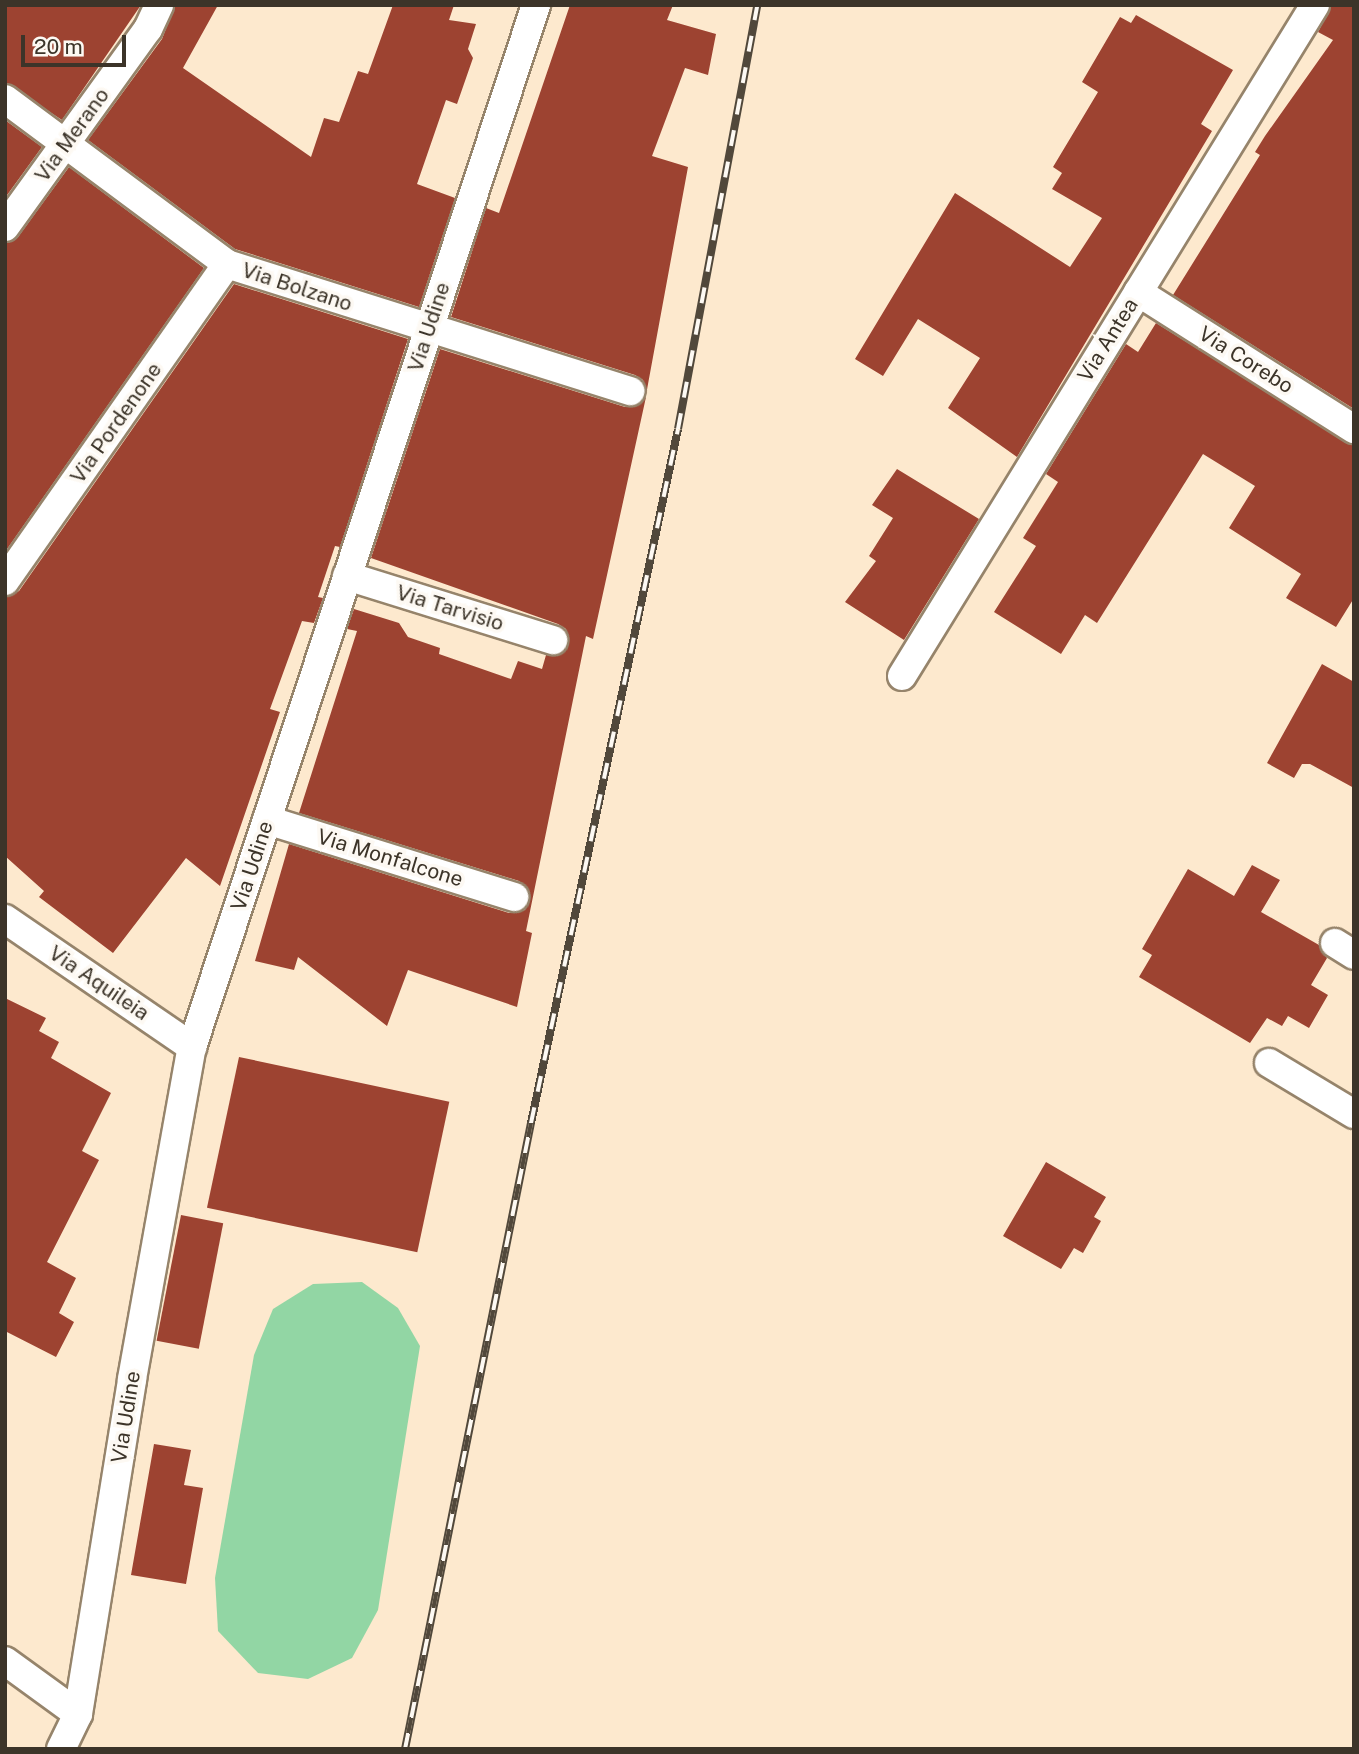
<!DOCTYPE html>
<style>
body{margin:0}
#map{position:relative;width:1359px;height:1754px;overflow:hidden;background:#fde9ce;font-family:"Public Sans",sans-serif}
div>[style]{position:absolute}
.green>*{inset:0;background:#92d6a4}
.building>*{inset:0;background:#9d4331;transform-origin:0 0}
.roads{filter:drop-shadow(2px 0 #96846b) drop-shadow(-2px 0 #96846b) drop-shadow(0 2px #96846b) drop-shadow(0 -2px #96846b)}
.minor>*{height:28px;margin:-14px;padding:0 14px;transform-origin:14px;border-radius:14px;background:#fff}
.rail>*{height:8px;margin-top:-4px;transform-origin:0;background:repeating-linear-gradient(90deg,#fdf9f3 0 16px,#51483b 0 32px);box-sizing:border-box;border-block:2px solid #51483b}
span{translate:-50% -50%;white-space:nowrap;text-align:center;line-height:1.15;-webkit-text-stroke:7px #fdf9f3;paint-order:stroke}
.street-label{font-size:21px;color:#3c3429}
.frame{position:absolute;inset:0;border:7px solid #3c3429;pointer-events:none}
.scale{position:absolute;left:21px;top:35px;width:105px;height:32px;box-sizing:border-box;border:4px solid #3c3429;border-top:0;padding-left:9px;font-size:21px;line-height:24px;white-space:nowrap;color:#3c3429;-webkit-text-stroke:5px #fdf9f3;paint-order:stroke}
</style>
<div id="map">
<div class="green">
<div style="clip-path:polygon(362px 1282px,398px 1308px,420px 1346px,378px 1610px,352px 1658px,308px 1679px,258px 1673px,218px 1631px,215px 1578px,254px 1355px,273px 1309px,313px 1284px)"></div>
</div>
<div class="building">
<div style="clip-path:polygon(5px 5px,141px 5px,62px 120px,5px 83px)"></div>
<div style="clip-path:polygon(175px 5px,218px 5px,183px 68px,311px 157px,324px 118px,339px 122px,358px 71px,368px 74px,393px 5px,454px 5px,449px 20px,476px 24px,468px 49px,473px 58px,457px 104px,446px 100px,417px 184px,455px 198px,419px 307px,235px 249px,88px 140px,162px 39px)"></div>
<div style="clip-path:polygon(570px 5px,673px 5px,667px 20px,716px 34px,708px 75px,685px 68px,652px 156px,688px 167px,646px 395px,643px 380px,635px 375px,451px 317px,486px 208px,499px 213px)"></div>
<div style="clip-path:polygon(1332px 5px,1354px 5px,1354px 409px,1173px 295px,1260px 155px,1255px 152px,1265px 136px,1333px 40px,1318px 32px)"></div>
<div style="clip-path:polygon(1136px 15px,1233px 70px,1201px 124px,1212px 131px,1017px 457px,948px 408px,980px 358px,918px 319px,883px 376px,855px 359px,955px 193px,1070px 267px,1102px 218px,1052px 189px,1062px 173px,1053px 167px,1098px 92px,1082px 82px,1120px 17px,1131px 23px)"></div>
<div style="clip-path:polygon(5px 120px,42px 147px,5px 198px)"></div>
<div style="clip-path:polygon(69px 167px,204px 268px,5px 552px,5px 243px,18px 237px)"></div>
<div style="clip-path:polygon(234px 284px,408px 339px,340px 547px,335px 546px,318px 597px,323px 598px,314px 623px,302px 621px,270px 709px,280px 712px,220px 886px,186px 858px,113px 953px,39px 897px,44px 891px,5px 856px,5px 597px,19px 591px)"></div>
<div style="clip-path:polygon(1156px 323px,1354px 446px,1354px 598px,1336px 627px,1286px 598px,1301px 574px,1229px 528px,1255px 486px,1203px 454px,1097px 623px,1085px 615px,1061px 654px,994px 612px,1036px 546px,1023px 538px,1058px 482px,1046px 474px,1126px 344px,1138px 352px)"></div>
<div style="clip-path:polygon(440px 349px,625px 407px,634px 407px,646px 397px,593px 639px,586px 636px,526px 931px,532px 933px,517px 1007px,408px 970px,387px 1026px,298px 957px,294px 970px,255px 961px,289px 844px,509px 913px,525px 910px,530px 894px,519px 881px,299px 813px,357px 631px,347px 629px,354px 609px,399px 623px,408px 637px,440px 648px,439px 654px,511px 679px,518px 661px,542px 669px,546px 655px,557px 656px,569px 644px,566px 629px,558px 624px,371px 558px)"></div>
<div style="clip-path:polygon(897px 469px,979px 519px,904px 640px,845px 602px,876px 561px,869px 556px,893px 518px,872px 505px)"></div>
<div style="clip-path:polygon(1322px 664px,1354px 682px,1354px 788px,1310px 764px,1302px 764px,1294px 778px,1267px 763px)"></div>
<div style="clip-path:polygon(1252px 865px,1280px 880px,1261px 912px,1319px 945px,1327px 958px,1311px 985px,1328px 995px,1309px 1028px,1288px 1016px,1282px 1026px,1267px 1018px,1250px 1043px,1139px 977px,1152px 955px,1142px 949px,1188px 869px,1234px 896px)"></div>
<div style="clip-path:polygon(5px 998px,46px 1018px,39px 1031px,59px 1042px,51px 1058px,111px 1093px,82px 1151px,99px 1160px,47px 1262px,76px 1278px,59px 1313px,74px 1322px,56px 1357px,5px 1331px)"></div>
<div style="left:239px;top:1057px;width:215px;height:154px;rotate:12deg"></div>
<div style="clip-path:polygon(1046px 1162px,1106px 1197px,1094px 1217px,1101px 1221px,1083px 1253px,1074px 1248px,1061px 1269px,1003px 1236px)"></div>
<div style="left:181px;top:1215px;width:43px;height:128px;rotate:11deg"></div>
<div style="clip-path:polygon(154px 1444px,191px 1450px,184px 1485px,203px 1488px,186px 1584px,131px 1575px)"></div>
</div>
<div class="roads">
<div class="minor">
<div style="left:5px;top:99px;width:277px;rotate:36.6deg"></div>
<div style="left:227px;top:264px;width:423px;rotate:17.5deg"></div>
<div style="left:5px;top:227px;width:244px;rotate:-54.2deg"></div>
<div style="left:148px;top:29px;width:26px;rotate:-65deg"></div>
<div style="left:1138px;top:292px;width:256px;rotate:32.4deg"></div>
<div style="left:347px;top:576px;width:216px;rotate:17.3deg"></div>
<div style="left:5px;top:581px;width:387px;rotate:-55deg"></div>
<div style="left:902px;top:676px;width:788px;rotate:-58.39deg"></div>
<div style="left:267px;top:820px;width:259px;rotate:17.3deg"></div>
<div style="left:5px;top:919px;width:227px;rotate:34.4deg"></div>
<div style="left:1335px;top:943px;width:22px;rotate:32deg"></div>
<div style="left:1269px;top:1063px;width:99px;rotate:31deg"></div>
<div style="left:5px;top:1661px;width:90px;rotate:36deg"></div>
<div style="left:61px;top:1749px;width:39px;rotate:-64deg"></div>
<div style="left:78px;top:1714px;width:339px;rotate:-80.8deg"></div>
<div style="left:132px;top:1379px;width:337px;rotate:-79.8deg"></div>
<div style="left:192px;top:1047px;width:1097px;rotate:-71.73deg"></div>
</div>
</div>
<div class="rail">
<div style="left:405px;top:1749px;width:639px;rotate:-78.62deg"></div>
<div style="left:531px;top:1123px;width:709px;rotate:-78.04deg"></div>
<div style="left:678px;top:429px;width:431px;rotate:-79.4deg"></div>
</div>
<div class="street-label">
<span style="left:72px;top:135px;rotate:-54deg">Via Merano</span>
<span style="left:297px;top:287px;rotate:18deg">Via Bolzano</span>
<span style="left:429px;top:327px;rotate:-72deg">Via Udine</span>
<span style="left:1108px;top:340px;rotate:-58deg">Via Antea</span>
<span style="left:1246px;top:360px;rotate:32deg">Via Corebo</span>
<span style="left:116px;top:423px;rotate:-55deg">Via Pordenone</span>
<span style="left:450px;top:608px;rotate:17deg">Via Tarvisio</span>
<span style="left:390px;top:858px;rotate:17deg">Via Monfalcone</span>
<span style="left:252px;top:866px;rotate:-72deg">Via Udine</span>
<span style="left:99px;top:983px;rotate:34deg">Via Aquileia</span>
<span style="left:126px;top:1417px;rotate:-81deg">Via Udine</span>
</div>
<div class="frame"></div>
<div class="scale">20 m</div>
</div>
